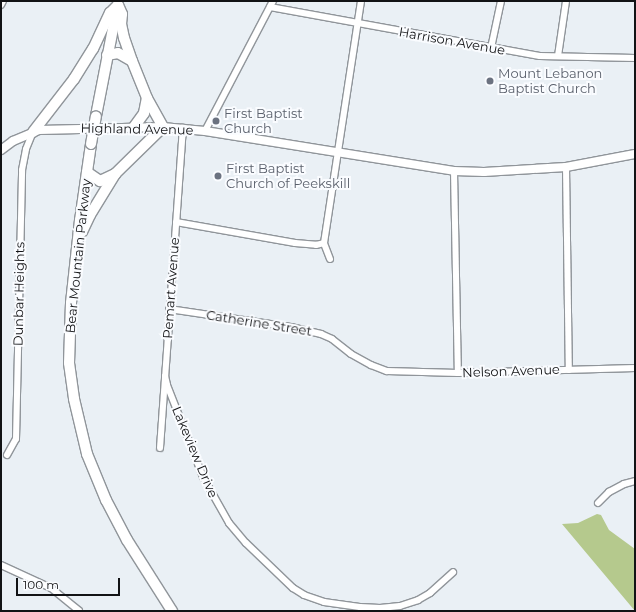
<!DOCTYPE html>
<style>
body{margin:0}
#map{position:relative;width:636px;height:612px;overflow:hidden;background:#eaf0f5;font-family:Montserrat,sans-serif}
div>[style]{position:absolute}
.green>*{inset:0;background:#b5c98d}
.roads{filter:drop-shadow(1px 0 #90959a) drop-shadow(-1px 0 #90959a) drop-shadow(0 1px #90959a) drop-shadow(0 -1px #90959a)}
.minor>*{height:6px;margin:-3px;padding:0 3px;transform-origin:3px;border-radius:3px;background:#fff}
.tertiary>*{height:8px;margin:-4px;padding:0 4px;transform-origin:4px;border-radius:4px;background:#fff}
.trunk>*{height:10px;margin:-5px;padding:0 5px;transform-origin:5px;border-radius:5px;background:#fff}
.bridges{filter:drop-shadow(1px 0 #90959a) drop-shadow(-1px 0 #90959a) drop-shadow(0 1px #90959a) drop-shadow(0 -1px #90959a)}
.trunk-bridge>*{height:10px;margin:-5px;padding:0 5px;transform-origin:5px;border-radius:5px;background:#fff}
.dots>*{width:11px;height:11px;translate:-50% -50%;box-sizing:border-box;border:2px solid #fafcff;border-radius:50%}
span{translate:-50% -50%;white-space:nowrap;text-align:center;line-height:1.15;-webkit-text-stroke:4px #fafcff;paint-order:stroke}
.street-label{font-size:13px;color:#121315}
.worship-label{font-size:13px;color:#5b616d}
.left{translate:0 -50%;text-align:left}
.frame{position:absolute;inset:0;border:2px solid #121315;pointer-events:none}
.scale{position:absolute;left:16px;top:578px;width:104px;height:18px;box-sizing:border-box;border:2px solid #121315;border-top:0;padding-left:5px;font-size:12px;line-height:14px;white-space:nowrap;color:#121315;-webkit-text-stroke:3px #fafcff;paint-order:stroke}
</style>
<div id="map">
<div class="green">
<div style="clip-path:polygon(597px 514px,601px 515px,609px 530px,635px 549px,635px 611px,562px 524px,578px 523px)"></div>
</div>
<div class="roads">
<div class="minor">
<div style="left:1px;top:5px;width:4px;rotate:-63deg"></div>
<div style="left:270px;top:7px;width:274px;rotate:10.3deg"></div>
<div style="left:540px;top:56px;width:95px;rotate:1.2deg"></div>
<div style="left:491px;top:48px;width:48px;rotate:-78deg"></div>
<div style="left:558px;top:56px;width:56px;rotate:-81.7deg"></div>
<div style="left:205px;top:131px;width:147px;rotate:-62.4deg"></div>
<div style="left:566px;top:167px;width:203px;rotate:89.2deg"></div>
<div style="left:454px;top:171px;width:202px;rotate:88.9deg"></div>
<div style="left:176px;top:222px;width:121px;rotate:10deg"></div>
<div style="left:295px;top:243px;width:21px;rotate:5deg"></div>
<div style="left:316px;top:245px;width:8px;rotate:-14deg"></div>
<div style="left:330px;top:259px;width:17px;rotate:-111deg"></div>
<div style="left:324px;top:243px;width:245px;rotate:-81.3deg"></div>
<div style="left:169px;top:309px;width:123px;rotate:8.4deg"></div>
<div style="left:291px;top:327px;width:31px;rotate:13deg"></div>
<div style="left:321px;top:334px;width:12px;rotate:24deg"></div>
<div style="left:332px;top:339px;width:24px;rotate:38deg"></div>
<div style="left:351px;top:354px;width:23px;rotate:29deg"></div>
<div style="left:371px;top:365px;width:17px;rotate:21deg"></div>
<div style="left:387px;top:371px;width:71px;rotate:1.6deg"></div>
<div style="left:458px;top:373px;width:177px;rotate:-1.6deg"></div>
<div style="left:165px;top:376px;width:9px;rotate:77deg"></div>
<div style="left:167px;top:385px;width:99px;rotate:68.6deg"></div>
<div style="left:203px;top:477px;width:53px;rotate:60.5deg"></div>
<div style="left:229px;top:523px;width:26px;rotate:50deg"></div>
<div style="left:246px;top:543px;width:65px;rotate:43.8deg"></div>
<div style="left:293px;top:588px;width:13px;rotate:32deg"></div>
<div style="left:304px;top:595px;width:21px;rotate:19deg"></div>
<div style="left:324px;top:602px;width:36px;rotate:8deg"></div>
<div style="left:360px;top:607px;width:20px;rotate:3deg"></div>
<div style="left:380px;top:608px;width:20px;rotate:-6deg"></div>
<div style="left:400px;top:606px;width:19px;rotate:-18deg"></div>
<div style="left:418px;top:600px;width:14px;rotate:-30deg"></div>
<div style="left:430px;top:593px;width:31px;rotate:-42deg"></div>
<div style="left:160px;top:448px;width:321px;rotate:-85.9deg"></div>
<div style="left:7px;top:455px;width:18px;rotate:-61deg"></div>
<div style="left:16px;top:439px;width:269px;rotate:-88.7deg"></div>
<div style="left:22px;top:170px;width:21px;rotate:-79deg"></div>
<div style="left:26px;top:149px;width:18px;rotate:-68deg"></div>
<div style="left:598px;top:503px;width:16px;rotate:-45deg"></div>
<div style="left:609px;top:492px;width:17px;rotate:-28deg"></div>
<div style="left:624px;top:484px;width:11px;rotate:-15deg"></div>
<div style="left:1px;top:565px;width:55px;rotate:24.7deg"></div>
<div style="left:51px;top:588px;width:36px;rotate:39deg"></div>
</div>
<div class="tertiary">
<div style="left:1px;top:150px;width:15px;rotate:-37deg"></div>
<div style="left:13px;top:141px;width:28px;rotate:-23deg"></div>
<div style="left:39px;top:130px;width:124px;rotate:-1.4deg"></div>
<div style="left:163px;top:127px;width:42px;rotate:5.4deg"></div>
<div style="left:205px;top:131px;width:252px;rotate:9.1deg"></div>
<div style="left:454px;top:171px;width:30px;rotate:2deg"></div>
<div style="left:484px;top:172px;width:82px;rotate:-3.5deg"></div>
<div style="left:566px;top:167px;width:70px;rotate:-10.7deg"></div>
</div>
<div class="trunk">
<div style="left:107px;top:55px;width:11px;rotate:-10deg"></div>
<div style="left:118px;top:53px;width:16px;rotate:30deg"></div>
<div style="left:96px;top:116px;width:110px;rotate:-79deg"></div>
<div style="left:134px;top:127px;width:17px;rotate:-54deg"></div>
<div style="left:144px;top:113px;width:15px;rotate:-79deg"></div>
<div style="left:33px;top:132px;width:67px;rotate:-52.3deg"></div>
<div style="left:74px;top:79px;width:36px;rotate:-58deg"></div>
<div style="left:93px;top:49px;width:40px;rotate:-65deg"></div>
<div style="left:110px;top:13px;width:11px;rotate:-45deg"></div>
<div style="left:91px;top:144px;width:77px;rotate:98.2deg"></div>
<div style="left:80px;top:220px;width:83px;rotate:96.2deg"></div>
<div style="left:71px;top:303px;width:60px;rotate:91.9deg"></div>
<div style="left:69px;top:363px;width:36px;rotate:82deg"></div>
<div style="left:74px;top:399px;width:57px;rotate:76.7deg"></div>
<div style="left:87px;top:454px;width:50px;rotate:67.6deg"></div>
<div style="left:106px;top:500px;width:45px;rotate:62.3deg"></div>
<div style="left:127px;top:540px;width:84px;rotate:57.6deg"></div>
<div style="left:87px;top:172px;width:16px;rotate:35deg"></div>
<div style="left:100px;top:181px;width:17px;rotate:-25deg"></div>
<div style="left:82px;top:232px;width:19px;rotate:-65deg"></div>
<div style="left:90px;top:215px;width:48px;rotate:-58.6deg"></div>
<div style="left:115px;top:174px;width:67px;rotate:-44.4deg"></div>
<div style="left:163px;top:127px;width:33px;rotate:-119deg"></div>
<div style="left:147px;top:98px;width:40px;rotate:-112deg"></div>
<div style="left:132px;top:61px;width:24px;rotate:-109deg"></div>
<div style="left:124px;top:38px;width:14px;rotate:-102deg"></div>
<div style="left:121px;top:24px;width:10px;rotate:-84deg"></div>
<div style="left:122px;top:14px;width:10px;rotate:-114deg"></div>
</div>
</div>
<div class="bridges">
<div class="trunk-bridge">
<div style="left:91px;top:144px;width:28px;rotate:-80deg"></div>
</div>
</div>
<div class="dots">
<div style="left:490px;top:81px;background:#6b7280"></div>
<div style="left:216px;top:121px;background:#6b7280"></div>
<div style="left:218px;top:176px;background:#6b7280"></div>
</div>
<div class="street-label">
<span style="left:452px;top:41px;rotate:10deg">Harrison Avenue</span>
<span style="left:137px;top:129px;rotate:1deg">Highland Avenue</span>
<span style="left:78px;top:256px;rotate:-84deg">Bear Mountain Parkway</span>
<span style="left:171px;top:288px;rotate:-86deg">Pemart Avenue</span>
<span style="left:19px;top:294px;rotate:-89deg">Dunbar Heights</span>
<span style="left:259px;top:323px;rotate:9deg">Catherine Street</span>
<span style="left:511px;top:371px;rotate:-2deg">Nelson Avenue</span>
<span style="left:195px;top:452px;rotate:67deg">Lakeview Drive</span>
</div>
<div class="worship-label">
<span class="left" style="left:498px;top:81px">Mount Lebanon<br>Baptist Church</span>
<span class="left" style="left:224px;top:121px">First Baptist<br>Church</span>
<span class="left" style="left:226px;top:176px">First Baptist<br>Church of Peekskill</span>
</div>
<div class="frame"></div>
<div class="scale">100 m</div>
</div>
